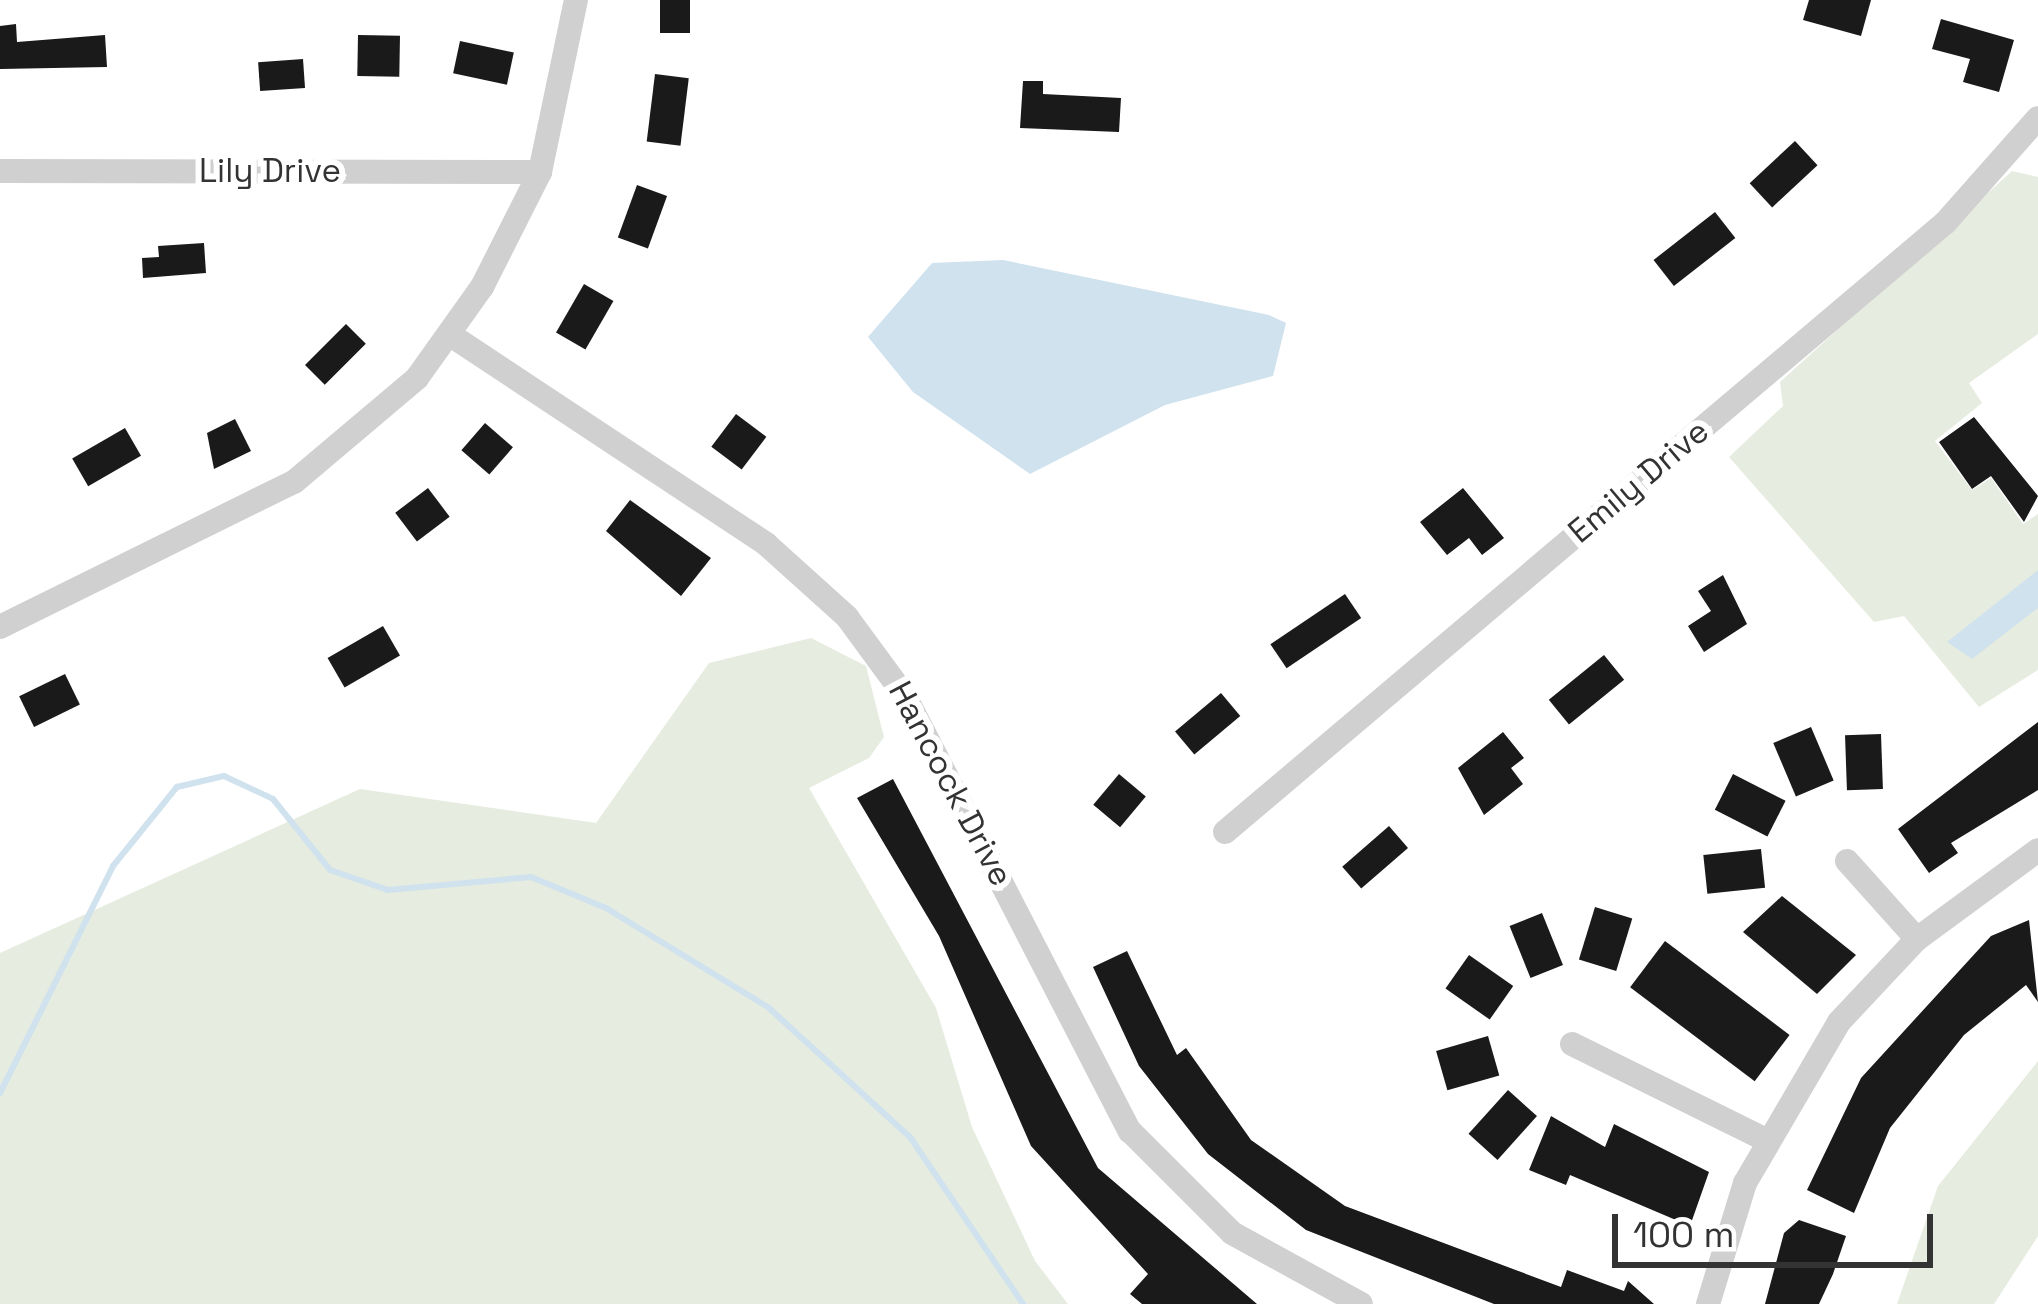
<!DOCTYPE html>
<style>
body{margin:0}
#map{position:relative;width:2038px;height:1304px;overflow:hidden;background:#fff;font-family:"Space Grotesk",sans-serif}
div>[style]{position:absolute}
.green>*{inset:0;background:#e6ecdf}
.water>*{inset:0;background:#cfe2ee}
.stream>*{height:6px;margin:-3px;padding:0 3px;transform-origin:3px;border-radius:3px;background:#cfe2ee}
.building>*{inset:0;background:#1a1a1a;transform-origin:0 0}
.minor>*{height:24px;margin:-12px;padding:0 12px;transform-origin:12px;border-radius:12px;background:#d0d0d0}
span{translate:-50% -50%;white-space:nowrap;text-align:center;line-height:1.15;-webkit-text-stroke:12px #fff;paint-order:stroke}
.street-label{font-size:33px;color:#333}
.scale{position:absolute;left:1612px;top:1214px;width:321px;height:54px;box-sizing:border-box;border:6px solid #333;border-top:0;padding-left:15px;font-size:36px;line-height:42px;white-space:nowrap;color:#333;-webkit-text-stroke:9px #fff;paint-order:stroke}
</style>
<div id="map">
<div class="green">
<div style="clip-path:polygon(2012px 171px,2038px 177px,2038px 334px,1969px 383px,1982px 403px,1935px 441px,1972px 490px,1991px 478px,2023px 524px,2038px 514px,2038px 670px,1979px 707px,1904px 616px,1874px 622px,1729px 457px,1783px 406px,1780px 382px)"></div>
<div style="clip-path:polygon(811px 638px,866px 666px,884px 737px,869px 758px,809px 788px,936px 1008px,972px 1127px,1035px 1261px,1068px 1304px,0 1304px,0 953px,360px 789px,596px 823px,709px 663px)"></div>
<div style="clip-path:polygon(2038px 1061px,2038px 1236px,1994px 1304px,1897px 1304px,1938px 1186px)"></div>
</div>
<div class="water">
<div style="clip-path:polygon(1003px 260px,1269px 315px,1286px 323px,1273px 376px,1165px 405px,1030px 474px,913px 392px,868px 337px,932px 263px)"></div>
<div style="clip-path:polygon(2038px 570px,2038px 608px,1972px 659px,1947px 642px)"></div>
</div>
<div class="stream">
<div style="left:0;top:1093px;width:254px;rotate:-63.5deg"></div>
<div style="left:113px;top:866px;width:102px;rotate:-51deg"></div>
<div style="left:177px;top:787px;width:48px;rotate:-13.2deg"></div>
<div style="left:224px;top:776px;width:54px;rotate:25.1deg"></div>
<div style="left:273px;top:799px;width:91px;rotate:51.2deg"></div>
<div style="left:330px;top:870px;width:61px;rotate:19deg"></div>
<div style="left:388px;top:890px;width:144px;rotate:-5.2deg"></div>
<div style="left:531px;top:877px;width:81px;rotate:22.5deg"></div>
<div style="left:606px;top:908px;width:191px;rotate:31.5deg"></div>
<div style="left:769px;top:1008px;width:191px;rotate:42.5deg"></div>
<div style="left:910px;top:1137px;width:202px;rotate:55.9deg"></div>
</div>
<div class="building">
<div style="left:660px;top:0;width:30px;height:33px"></div>
<div style="clip-path:polygon(1809px 0,1871px 0,1861px 36px,1803px 20px)"></div>
<div style="clip-path:polygon(1941px 19px,2014px 40px,1999px 92px,1963px 82px,1970px 59px,1932px 49px)"></div>
<div style="clip-path:polygon(16px 24px,17px 42px,105px 35px,107px 67px,0 69px,0 26px)"></div>
<div style="left:358px;top:35px;width:42px;height:41px;rotate:1deg"></div>
<div style="left:460px;top:41px;width:55px;height:33px;rotate:12deg"></div>
<div style="left:303px;top:59px;width:29px;height:45px;rotate:86deg"></div>
<div style="left:655px;top:74px;width:34px;height:68px;rotate:7deg"></div>
<div style="clip-path:polygon(1023px 81px,1043px 81px,1043px 94px,1121px 98px,1119px 132px,1020px 128px)"></div>
<div style="left:1795px;top:141px;width:33px;height:62px;rotate:47deg"></div>
<div style="left:637px;top:185px;width:32px;height:56px;rotate:20deg"></div>
<div style="left:1715px;top:212px;width:33px;height:78px;rotate:52deg"></div>
<div style="clip-path:polygon(204px 243px,206px 273px,143px 278px,142px 258px,159px 257px,158px 246px)"></div>
<div style="left:584px;top:284px;width:34px;height:56px;rotate:30deg"></div>
<div style="left:346px;top:324px;width:28px;height:58px;rotate:45deg"></div>
<div style="left:736px;top:414px;width:38px;height:41px;rotate:37deg"></div>
<div style="clip-path:polygon(1974px 417px,2038px 496px,2024px 522px,1991px 476px,1972px 489px,1939px 442px)"></div>
<div style="clip-path:polygon(235px 419px,251px 451px,214px 469px,207px 433px)"></div>
<div style="left:485px;top:423px;width:37px;height:36px;rotate:41deg"></div>
<div style="left:125px;top:428px;width:32px;height:61px;rotate:60deg"></div>
<div style="left:428px;top:488px;width:36px;height:41px;rotate:53deg"></div>
<div style="clip-path:polygon(1463px 488px,1504px 538px,1482px 555px,1469px 538px,1447px 555px,1420px 522px)"></div>
<div style="clip-path:polygon(630px 500px,711px 558px,681px 596px,606px 531px)"></div>
<div style="clip-path:polygon(1723px 575px,1747px 624px,1704px 652px,1688px 626px,1711px 611px,1698px 591px)"></div>
<div style="left:1345px;top:594px;width:29px;height:90px;rotate:56deg"></div>
<div style="left:383px;top:626px;width:34px;height:64px;rotate:60deg"></div>
<div style="left:1604px;top:655px;width:32px;height:71px;rotate:51deg"></div>
<div style="left:65px;top:674px;width:34px;height:51px;rotate:64deg"></div>
<div style="left:1221px;top:693px;width:30px;height:60px;rotate:50deg"></div>
<div style="clip-path:polygon(2038px 722px,2038px 790px,1951px 843px,1958px 853px,1929px 873px,1898px 829px)"></div>
<div style="left:1811px;top:727px;width:58px;height:41px;rotate:67deg"></div>
<div style="clip-path:polygon(1503px 732px,1524px 758px,1511px 768px,1523px 784px,1484px 815px,1458px 768px)"></div>
<div style="left:1881px;top:734px;width:55px;height:36px;rotate:88deg"></div>
<div style="left:1119px;top:774px;width:35px;height:40px;rotate:40deg"></div>
<div style="left:1733px;top:774px;width:59px;height:40px;rotate:27deg"></div>
<div style="clip-path:polygon(893px 779px,1098px 1168px,1257px 1304px,1142px 1304px,1130px 1294px,1148px 1274px,1031px 1146px,939px 936px,857px 798px)"></div>
<div style="left:1389px;top:826px;width:29px;height:62px;rotate:49deg"></div>
<div style="left:1761px;top:849px;width:39px;height:58px;rotate:84deg"></div>
<div style="clip-path:polygon(1782px 896px,1856px 955px,1817px 994px,1743px 932px)"></div>
<div style="left:1595px;top:907px;width:39px;height:55px;rotate:17deg"></div>
<div style="left:1542px;top:913px;width:56px;height:35px;rotate:68deg"></div>
<div style="clip-path:polygon(2029px 920px,2038px 1002px,2026px 985px,1964px 1035px,1890px 1128px,1854px 1213px,1807px 1190px,1861px 1078px,1991px 936px)"></div>
<div style="left:1665px;top:941px;width:156px;height:58px;rotate:37deg"></div>
<div style="clip-path:polygon(1127px 951px,1177px 1055px,1186px 1048px,1251px 1140px,1345px 1206px,1561px 1287px,1567px 1270px,1624px 1291px,1628px 1281px,1654px 1304px,1494px 1304px,1306px 1230px,1208px 1154px,1139px 1066px,1093px 967px)"></div>
<div style="left:1469px;top:955px;width:54px;height:41px;rotate:35deg"></div>
<div style="left:1488px;top:1036px;width:41px;height:54px;rotate:74deg"></div>
<div style="left:1508px;top:1090px;width:39px;height:59px;rotate:42deg"></div>
<div style="clip-path:polygon(1551px 1116px,1605px 1147px,1614px 1124px,1709px 1172px,1690px 1226px,1570px 1175px,1566px 1185px,1529px 1170px)"></div>
<div style="clip-path:polygon(1799px 1220px,1846px 1236px,1833px 1274px,1819px 1304px,1765px 1304px,1784px 1233px)"></div>
</div>
<div class="minor">
<div style="left:0;top:171px;width:540px;rotate:0.11deg"></div>
<div style="left:452px;top:336px;width:377px;rotate:33.5deg"></div>
<div style="left:766px;top:544px;width:109px;rotate:42deg"></div>
<div style="left:847px;top:617px;width:98px;rotate:53.7deg"></div>
<div style="left:905px;top:696px;width:490px;rotate:62.7deg"></div>
<div style="left:1130px;top:1131px;width:144px;rotate:45deg"></div>
<div style="left:1232px;top:1233px;width:147px;rotate:28.8deg"></div>
<div style="left:0;top:627px;width:328px;rotate:-26.3deg"></div>
<div style="left:294px;top:482px;width:161px;rotate:-40.2deg"></div>
<div style="left:417px;top:378px;width:112px;rotate:-54.5deg"></div>
<div style="left:482px;top:287px;width:129px;rotate:-63.2deg"></div>
<div style="left:540px;top:172px;width:176px;rotate:-78.2deg"></div>
<div style="left:1225px;top:832px;width:943px;rotate:-40.23deg"></div>
<div style="left:1945px;top:223px;width:140px;rotate:-48.5deg"></div>
<div style="left:1847px;top:861px;width:105px;rotate:48.1deg"></div>
<div style="left:1572px;top:1044px;width:216px;rotate:26.3deg"></div>
<div style="left:1708px;top:1304px;width:127px;rotate:-73deg"></div>
<div style="left:1745px;top:1183px;width:186px;rotate:-59.7deg"></div>
<div style="left:1839px;top:1022px;width:114px;rotate:-46.8deg"></div>
<div style="left:1917px;top:939px;width:150px;rotate:-36.3deg"></div>
</div>
<div class="street-label">
<span style="left:270px;top:172px">Lily Drive</span>
<span style="left:1639px;top:482px;rotate:-40deg">Emily Drive</span>
<span style="left:950px;top:784px;rotate:62deg">Hancock Drive</span>
</div>
<div class="scale">100 m</div>
</div>
